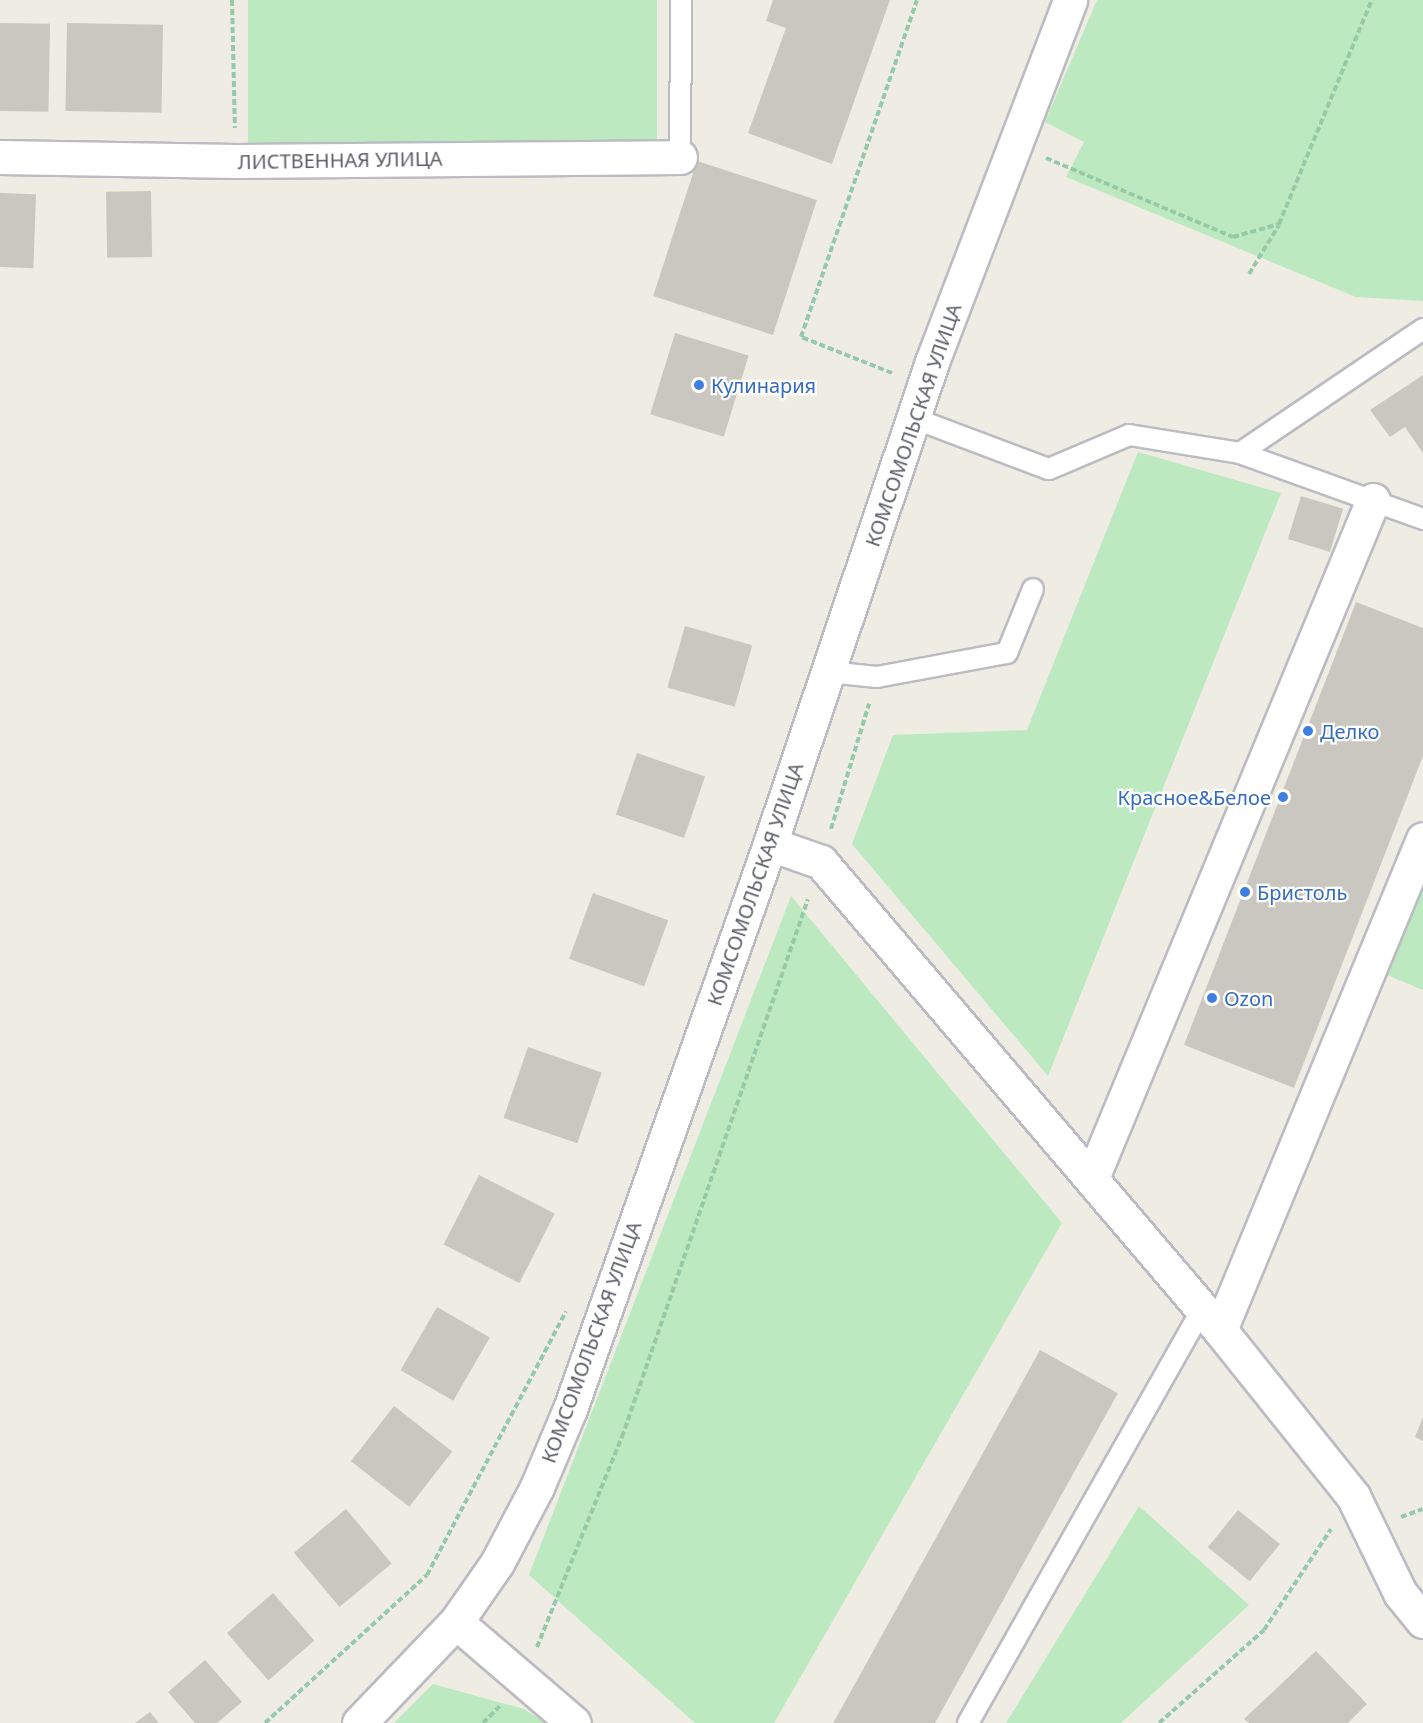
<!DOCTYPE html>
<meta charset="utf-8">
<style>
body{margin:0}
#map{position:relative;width:1423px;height:1723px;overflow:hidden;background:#efede3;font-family:"Noto Sans",sans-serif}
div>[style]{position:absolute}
.green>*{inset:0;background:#bde9c1;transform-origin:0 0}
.building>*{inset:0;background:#cac7c0;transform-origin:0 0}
.path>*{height:4px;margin-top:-2px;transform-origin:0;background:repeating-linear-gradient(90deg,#95caa9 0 6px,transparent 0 9px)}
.roads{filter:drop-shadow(2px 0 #bbbcc3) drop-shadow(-2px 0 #bbbcc3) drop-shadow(0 2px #bbbcc3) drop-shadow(0 -2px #bbbcc3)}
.service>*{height:20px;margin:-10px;padding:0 10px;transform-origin:10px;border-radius:10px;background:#fff}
.minor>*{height:33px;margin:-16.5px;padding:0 16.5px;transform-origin:16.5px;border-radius:16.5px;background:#fff}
.secondary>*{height:33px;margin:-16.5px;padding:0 16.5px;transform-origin:16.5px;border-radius:16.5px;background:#fff}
.dots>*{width:16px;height:16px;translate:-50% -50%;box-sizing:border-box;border:3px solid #fff;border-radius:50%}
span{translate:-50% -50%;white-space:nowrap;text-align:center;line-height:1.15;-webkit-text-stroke:4.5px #fff;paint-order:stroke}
.street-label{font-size:20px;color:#5b5e65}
.shop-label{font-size:20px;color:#366cbe}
.left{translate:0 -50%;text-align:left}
.right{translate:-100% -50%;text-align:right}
</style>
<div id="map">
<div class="green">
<div style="left:248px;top:0;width:409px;height:147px"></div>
<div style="clip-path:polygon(1097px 0,1423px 0,1423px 301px,1356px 297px,1066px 177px,1084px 142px,1045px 122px)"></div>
<div style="clip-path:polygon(1138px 452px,1281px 493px,1048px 1076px,852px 844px,893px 735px,1027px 730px)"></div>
<div style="clip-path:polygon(1423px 839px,1423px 990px,1370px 968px)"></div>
<div style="clip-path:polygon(791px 896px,1062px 1223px,774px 1723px,695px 1723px,529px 1575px)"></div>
<div style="clip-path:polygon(1139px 1506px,1249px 1605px,1121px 1723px,1006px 1723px)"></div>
<div style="clip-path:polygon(433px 1684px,524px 1709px,546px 1723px,394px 1723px)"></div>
</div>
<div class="building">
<div style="clip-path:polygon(773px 0,890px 0,832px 164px,748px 133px,786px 28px,766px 21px)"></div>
<div style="left:0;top:23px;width:50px;height:88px;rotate:1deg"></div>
<div style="left:67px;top:23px;width:96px;height:88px;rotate:1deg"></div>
<div style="left:697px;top:161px;width:126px;height:142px;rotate:18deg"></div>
<div style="left:151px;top:191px;width:66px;height:45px;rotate:89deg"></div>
<div style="left:0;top:193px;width:36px;height:74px;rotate:2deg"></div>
<div style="left:675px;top:333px;width:77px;height:85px;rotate:17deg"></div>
<div style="clip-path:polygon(1423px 375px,1423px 453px,1405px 427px,1390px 437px,1370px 410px)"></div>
<div style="left:1301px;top:496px;width:44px;height:45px;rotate:17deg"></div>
<div style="clip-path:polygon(1356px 602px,1423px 628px,1423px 756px,1294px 1088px,1184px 1045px)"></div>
<div style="left:685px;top:626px;width:70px;height:64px;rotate:16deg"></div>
<div style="left:637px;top:753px;width:72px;height:65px;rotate:19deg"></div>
<div style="left:593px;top:893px;width:80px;height:70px;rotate:20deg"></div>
<div style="left:528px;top:1047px;width:78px;height:75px;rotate:19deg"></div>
<div style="left:479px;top:1175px;width:85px;height:78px;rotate:27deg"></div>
<div style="left:437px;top:1307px;width:61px;height:73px;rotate:30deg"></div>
<div style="left:1040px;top:1350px;width:89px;height:428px;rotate:29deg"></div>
<div style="left:394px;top:1406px;width:74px;height:70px;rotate:38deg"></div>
<div style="clip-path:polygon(1423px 1417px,1423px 1441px,1415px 1437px)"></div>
<div style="left:346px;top:1509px;width:71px;height:68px;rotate:50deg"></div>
<div style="left:1238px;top:1510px;width:54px;height:48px;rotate:39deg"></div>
<div style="left:273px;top:1593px;width:63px;height:61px;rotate:49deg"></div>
<div style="clip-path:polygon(1316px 1651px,1367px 1704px,1348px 1723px,1249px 1723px,1244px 1719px)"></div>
<div style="clip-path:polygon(205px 1660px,242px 1702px,217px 1723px,195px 1723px,168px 1692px)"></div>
<div style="clip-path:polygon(150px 1712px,159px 1723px,135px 1723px)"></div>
</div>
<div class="path">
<div style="left:232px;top:0;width:128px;rotate:88.7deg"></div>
<div style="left:1046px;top:158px;width:203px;rotate:22.9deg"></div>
<div style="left:1233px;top:237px;width:48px;rotate:-15.8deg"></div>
<div style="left:1279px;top:224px;width:243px;rotate:-67.5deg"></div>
<div style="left:1249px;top:274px;width:57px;rotate:-58.5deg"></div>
<div style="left:892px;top:373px;width:98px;rotate:-158.4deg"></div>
<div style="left:801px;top:337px;width:356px;rotate:-71deg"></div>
<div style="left:831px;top:829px;width:131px;rotate:-73.1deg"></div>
<div style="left:1401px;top:1517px;width:23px;rotate:-20deg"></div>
<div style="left:537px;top:1647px;width:227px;rotate:-68deg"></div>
<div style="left:622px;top:1437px;width:569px;rotate:-70.93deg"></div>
<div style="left:265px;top:1723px;width:219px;rotate:-42.4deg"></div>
<div style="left:427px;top:1575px;width:298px;rotate:-62.2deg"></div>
<div style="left:483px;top:1723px;width:27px;rotate:-45deg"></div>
<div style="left:1159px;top:1723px;width:140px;rotate:-41.5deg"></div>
<div style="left:1264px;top:1630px;width:121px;rotate:-56.4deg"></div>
</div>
<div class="roads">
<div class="service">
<div style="left:680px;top:157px;width:157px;rotate:-89.6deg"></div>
<div style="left:913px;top:418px;width:145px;rotate:20.6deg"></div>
<div style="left:1049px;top:469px;width:87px;rotate:-23deg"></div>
<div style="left:1129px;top:435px;width:112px;rotate:9.2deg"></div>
<div style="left:1240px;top:453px;width:195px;rotate:19.8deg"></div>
<div style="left:1240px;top:453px;width:221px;rotate:-34.1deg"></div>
<div style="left:829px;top:672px;width:48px;rotate:5.9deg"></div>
<div style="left:877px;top:677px;width:132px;rotate:-10.5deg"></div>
<div style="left:1007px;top:653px;width:69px;rotate:-67.9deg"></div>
<div style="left:968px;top:1723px;width:475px;rotate:-60.5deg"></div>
</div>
<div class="minor">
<div style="left:0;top:157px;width:236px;rotate:1deg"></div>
<div style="left:236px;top:161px;width:444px;rotate:-0.5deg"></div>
<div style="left:770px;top:844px;width:54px;rotate:19.4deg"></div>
<div style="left:821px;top:862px;width:615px;rotate:49.55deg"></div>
<div style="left:1220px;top:1330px;width:213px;rotate:51.3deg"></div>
<div style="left:1353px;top:1496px;width:108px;rotate:64.1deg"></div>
<div style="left:1400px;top:1593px;width:36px;rotate:51deg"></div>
<div style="left:1092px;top:1178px;width:734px;rotate:-67.49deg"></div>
<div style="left:1220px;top:1330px;width:531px;rotate:-67.54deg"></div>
<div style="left:456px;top:1622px;width:155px;rotate:40.6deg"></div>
</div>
<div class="secondary">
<div style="left:359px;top:1723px;width:140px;rotate:-46.2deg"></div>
<div style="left:456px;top:1622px;width:72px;rotate:-55.2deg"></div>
<div style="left:497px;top:1563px;width:86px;rotate:-62.2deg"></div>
<div style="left:537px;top:1487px;width:85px;rotate:-67.1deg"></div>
<div style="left:570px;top:1409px;width:599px;rotate:-70.51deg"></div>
<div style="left:770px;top:844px;width:508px;rotate:-71.42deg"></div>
<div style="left:932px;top:362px;width:387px;rotate:-69.1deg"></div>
</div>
</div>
<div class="dots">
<div style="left:699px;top:385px;background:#3f7fe0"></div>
<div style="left:1308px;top:731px;background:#3f7fe0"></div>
<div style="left:1283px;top:797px;background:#3f7fe0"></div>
<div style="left:1245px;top:892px;background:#3f7fe0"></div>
<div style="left:1212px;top:998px;background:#3f7fe0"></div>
</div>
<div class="street-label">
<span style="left:340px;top:160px;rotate:-1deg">ЛИСТВЕННАЯ УЛИЦА</span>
<span style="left:913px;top:425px;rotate:-71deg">КОМСОМОЛЬСКАЯ УЛИЦА</span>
<span style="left:755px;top:884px;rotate:-71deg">КОМСОМОЛЬСКАЯ УЛИЦА</span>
<span style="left:591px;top:1342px;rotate:-70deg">КОМСОМОЛЬСКАЯ УЛИЦА</span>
</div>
<div class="shop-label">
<span class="left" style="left:711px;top:385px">Кулинария</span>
<span class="left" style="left:1320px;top:731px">Делко</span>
<span class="right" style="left:1271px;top:797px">Красное&amp;Белое</span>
<span class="left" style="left:1257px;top:892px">Бристоль</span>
<span class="left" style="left:1224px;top:998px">Ozon</span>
</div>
</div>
